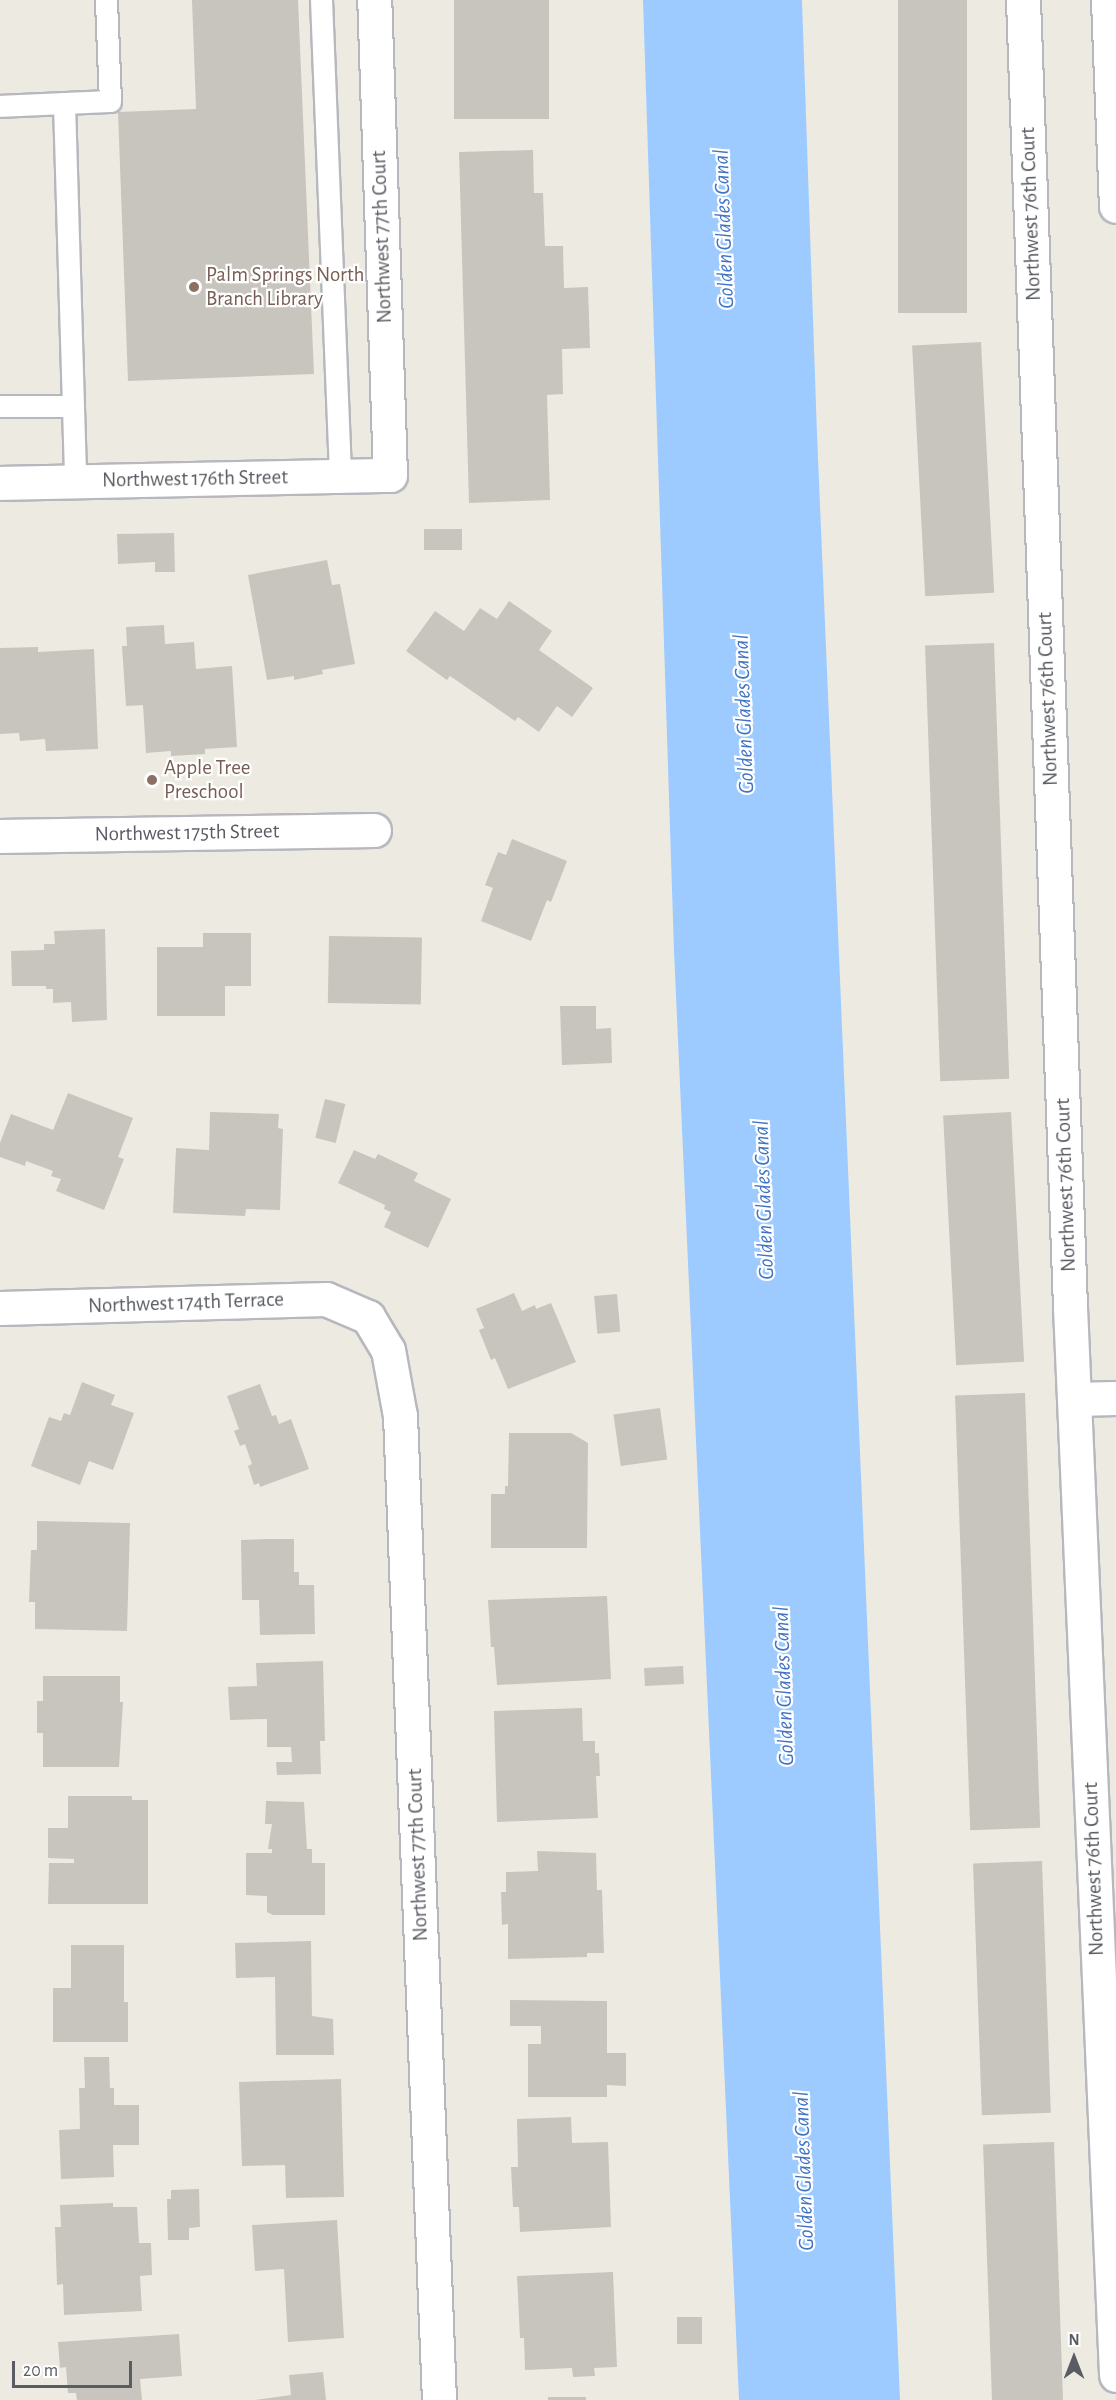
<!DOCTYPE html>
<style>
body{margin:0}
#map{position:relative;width:1116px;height:2400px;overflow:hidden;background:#edebe1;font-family:"Alegreya Sans",sans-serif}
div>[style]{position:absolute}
.water>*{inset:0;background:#9ecbff}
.building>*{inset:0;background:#c7c5be;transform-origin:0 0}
.roads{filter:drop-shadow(2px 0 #b6b8be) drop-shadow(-2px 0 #b6b8be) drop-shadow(0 2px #b6b8be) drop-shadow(0 -2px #b6b8be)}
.service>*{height:21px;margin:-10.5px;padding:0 10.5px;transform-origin:10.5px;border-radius:10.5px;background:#fff}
.minor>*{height:33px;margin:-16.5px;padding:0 16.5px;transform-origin:16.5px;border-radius:16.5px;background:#fff}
.tertiary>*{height:33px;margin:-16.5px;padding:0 16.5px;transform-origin:16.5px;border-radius:16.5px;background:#fff}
.dots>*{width:16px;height:16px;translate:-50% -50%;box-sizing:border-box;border:3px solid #fff;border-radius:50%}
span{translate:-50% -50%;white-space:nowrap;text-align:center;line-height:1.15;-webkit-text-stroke:4.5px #fff;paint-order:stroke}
.street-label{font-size:21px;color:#595c62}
.education-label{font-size:21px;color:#785e54}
.left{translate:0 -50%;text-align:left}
.water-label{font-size:22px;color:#4173c3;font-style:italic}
.north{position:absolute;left:1044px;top:2328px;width:60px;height:60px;-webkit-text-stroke:4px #fff;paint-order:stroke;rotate:0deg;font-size:16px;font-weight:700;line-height:24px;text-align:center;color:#595c62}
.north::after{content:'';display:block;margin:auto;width:21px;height:27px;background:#595c62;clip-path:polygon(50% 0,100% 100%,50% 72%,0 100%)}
.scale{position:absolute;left:12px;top:2361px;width:120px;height:27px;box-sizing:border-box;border:3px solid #595c62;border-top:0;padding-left:8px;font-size:18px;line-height:21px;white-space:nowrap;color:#595c62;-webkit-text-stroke:4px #fff;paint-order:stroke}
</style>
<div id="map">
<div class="water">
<div style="clip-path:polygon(643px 0,802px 0,817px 434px,900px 2400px,739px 2400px,674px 951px)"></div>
</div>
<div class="building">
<div style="clip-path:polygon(192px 0,298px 0,314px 374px,128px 381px,118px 112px,196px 109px)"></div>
<div style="left:454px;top:0;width:95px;height:119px"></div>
<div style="left:898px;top:0;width:69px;height:313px"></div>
<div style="clip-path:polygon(533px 150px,534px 193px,543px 193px,545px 246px,563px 246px,564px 288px,588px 287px,590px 348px,562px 349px,563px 394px,547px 395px,550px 500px,469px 503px,459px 152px)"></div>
<div style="left:981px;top:342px;width:251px;height:69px;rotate:87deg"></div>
<div style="left:424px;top:529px;width:38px;height:21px"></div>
<div style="clip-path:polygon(174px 533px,175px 572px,155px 572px,155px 562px,118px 564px,117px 534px)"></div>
<div style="clip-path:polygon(327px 560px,332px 585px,340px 584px,355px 664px,322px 670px,323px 674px,294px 680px,294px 676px,267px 680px,248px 575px)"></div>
<div style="clip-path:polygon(509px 601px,552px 631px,539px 650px,593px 688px,572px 717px,557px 706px,539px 732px,518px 717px,515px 721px,450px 676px,447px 680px,406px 651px,435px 611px,464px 631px,480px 608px,497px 619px)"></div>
<div style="clip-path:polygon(164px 625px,165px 644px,194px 642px,196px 669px,232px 666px,237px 747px,205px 749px,205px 754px,171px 756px,171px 751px,146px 753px,143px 705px,126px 706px,122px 646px,127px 646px,126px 627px)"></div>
<div style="left:994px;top:643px;width:436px;height:69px;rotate:88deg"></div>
<div style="clip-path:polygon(38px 647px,38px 652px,94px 649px,98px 749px,46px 751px,45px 739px,20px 741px,19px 733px,0 734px,0 648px)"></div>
<div style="clip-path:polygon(512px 839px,567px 861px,551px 902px,547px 900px,531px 941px,481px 921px,493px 888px,485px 885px,498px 852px,506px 855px)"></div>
<div style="clip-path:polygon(105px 929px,107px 1020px,72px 1022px,71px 1002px,53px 1003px,53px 989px,46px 989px,46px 986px,12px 986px,11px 951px,44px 950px,44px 944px,55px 944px,54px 931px)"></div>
<div style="clip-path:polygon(203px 933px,251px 933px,251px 986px,225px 986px,225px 1016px,157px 1016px,157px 947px,203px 947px)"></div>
<div style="left:329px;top:936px;width:93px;height:67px;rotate:1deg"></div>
<div style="clip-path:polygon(560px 1006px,596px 1006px,596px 1029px,611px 1028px,612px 1063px,562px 1065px)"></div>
<div style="clip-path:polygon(68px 1093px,133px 1118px,118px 1157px,124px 1159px,104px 1210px,56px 1191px,61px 1179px,51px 1176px,53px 1171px,26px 1161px,25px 1166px,0 1157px,0 1143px,11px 1114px,53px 1130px)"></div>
<div style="left:325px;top:1099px;width:21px;height:40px;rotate:14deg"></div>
<div style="clip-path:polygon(210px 1112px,279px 1114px,278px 1128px,283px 1129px,280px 1210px,246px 1209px,245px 1216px,173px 1213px,176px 1148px,209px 1150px)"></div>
<div style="left:1011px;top:1112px;width:250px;height:68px;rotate:87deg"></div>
<div style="clip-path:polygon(354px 1150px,375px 1159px,378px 1154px,418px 1173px,414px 1181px,451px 1199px,428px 1248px,384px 1227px,391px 1212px,384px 1209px,385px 1205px,338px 1183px)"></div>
<div style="clip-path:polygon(514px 1293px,522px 1311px,535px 1305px,536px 1309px,551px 1303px,576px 1362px,508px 1389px,495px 1358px,491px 1360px,479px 1330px,484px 1328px,476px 1309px)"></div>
<div style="left:617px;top:1294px;width:38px;height:23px;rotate:85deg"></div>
<div style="clip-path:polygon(82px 1382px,115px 1395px,111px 1405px,134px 1413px,113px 1470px,89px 1461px,80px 1485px,31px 1466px,49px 1417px,61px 1421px,64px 1413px,70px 1415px)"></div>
<div style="clip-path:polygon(260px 1384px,272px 1416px,276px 1415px,279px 1424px,291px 1419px,309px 1469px,260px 1487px,259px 1483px,254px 1485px,248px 1466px,252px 1464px,245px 1444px,240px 1446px,234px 1431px,239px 1429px,227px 1396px)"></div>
<div style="left:1025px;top:1393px;width:435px;height:70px;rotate:88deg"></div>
<div style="left:660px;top:1408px;width:52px;height:47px;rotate:82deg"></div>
<div style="clip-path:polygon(509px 1433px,571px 1433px,588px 1443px,587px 1548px,491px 1548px,491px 1494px,505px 1494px,505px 1486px,508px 1486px)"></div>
<div style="clip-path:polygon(37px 1521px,130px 1523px,127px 1631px,35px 1629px,35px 1602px,29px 1602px,31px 1550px,37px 1550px)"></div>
<div style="clip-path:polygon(267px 1539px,294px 1539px,294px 1572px,299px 1572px,299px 1585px,314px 1585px,315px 1634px,260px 1635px,259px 1600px,242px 1600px,241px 1540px)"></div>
<div style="clip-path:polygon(607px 1596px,611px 1679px,497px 1685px,494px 1647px,491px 1647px,488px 1600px)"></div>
<div style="clip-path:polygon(323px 1661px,325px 1741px,320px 1741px,321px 1774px,277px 1775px,276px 1762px,292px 1762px,291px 1747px,267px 1747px,267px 1719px,230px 1720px,228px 1687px,257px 1686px,256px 1663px)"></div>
<div style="left:683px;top:1666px;width:18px;height:39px;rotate:87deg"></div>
<div style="clip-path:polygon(43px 1676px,120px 1676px,120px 1702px,123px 1702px,119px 1767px,43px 1767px,43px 1733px,37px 1733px,37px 1701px,43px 1701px)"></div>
<div style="clip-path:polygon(582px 1708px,583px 1741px,595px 1741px,595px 1753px,599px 1753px,600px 1776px,596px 1776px,598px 1818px,497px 1822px,494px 1711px)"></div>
<div style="clip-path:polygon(68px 1796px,132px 1796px,132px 1800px,148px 1800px,148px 1904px,48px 1904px,49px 1863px,74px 1863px,74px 1859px,48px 1858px,48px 1828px,68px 1828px)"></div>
<div style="clip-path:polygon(266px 1801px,304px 1802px,307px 1849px,312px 1849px,312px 1863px,325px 1863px,325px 1915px,273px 1915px,267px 1912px,267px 1896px,246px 1895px,246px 1853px,272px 1853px,272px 1849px,268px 1849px,272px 1824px,265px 1824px)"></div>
<div style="clip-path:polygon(537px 1851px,596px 1853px,597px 1890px,602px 1890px,604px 1953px,587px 1953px,587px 1957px,508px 1959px,508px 1924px,502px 1925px,501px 1892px,506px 1892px,506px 1872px,538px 1871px)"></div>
<div style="left:1042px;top:1861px;width:252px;height:69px;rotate:88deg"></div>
<div style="clip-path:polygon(311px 1941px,312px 2016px,333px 2019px,334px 2055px,276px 2055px,275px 1977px,236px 1978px,235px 1943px)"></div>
<div style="clip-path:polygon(71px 1945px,124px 1945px,124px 2002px,128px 2002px,128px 2042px,53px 2042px,53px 1988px,71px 1988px)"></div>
<div style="clip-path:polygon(510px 2000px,607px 2001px,607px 2053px,626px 2053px,626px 2086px,607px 2085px,607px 2097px,528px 2097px,528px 2044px,541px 2044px,541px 2026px,510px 2026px)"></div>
<div style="clip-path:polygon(84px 2057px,109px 2057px,110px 2088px,114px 2088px,114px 2105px,139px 2105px,139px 2145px,113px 2145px,114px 2177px,61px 2179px,59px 2130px,80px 2129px,79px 2088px,85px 2088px)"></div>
<div style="clip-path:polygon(341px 2079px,344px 2197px,286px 2198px,285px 2165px,242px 2166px,239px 2082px)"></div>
<div style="clip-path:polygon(571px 2117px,572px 2143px,608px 2142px,611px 2227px,520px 2232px,519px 2207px,513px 2207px,511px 2167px,518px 2167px,517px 2119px)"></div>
<div style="left:1054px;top:2142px;width:258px;height:71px;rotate:88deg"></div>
<div style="clip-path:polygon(199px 2189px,200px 2227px,189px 2228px,189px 2240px,168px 2240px,167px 2199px,171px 2199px,171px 2190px)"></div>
<div style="clip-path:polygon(113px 2203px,113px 2207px,137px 2207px,139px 2243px,151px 2243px,152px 2275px,140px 2276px,142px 2311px,64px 2315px,63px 2284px,57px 2285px,55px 2227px,61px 2227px,60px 2205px)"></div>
<div style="clip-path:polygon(337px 2220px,344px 2338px,288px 2342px,284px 2269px,255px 2271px,252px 2225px)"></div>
<div style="clip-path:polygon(613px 2272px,617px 2367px,594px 2368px,595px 2376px,573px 2377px,572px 2368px,525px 2370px,524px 2338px,520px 2338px,517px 2276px)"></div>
<div style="left:677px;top:2317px;width:25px;height:27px"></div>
<div style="clip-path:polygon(179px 2334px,182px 2376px,140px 2379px,142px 2400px,77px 2400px,76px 2393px,68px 2393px,66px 2367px,60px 2368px,58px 2342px)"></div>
<div style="clip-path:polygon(323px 2372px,326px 2400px,255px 2400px,291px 2395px,289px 2375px)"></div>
<div style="left:548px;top:2397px;width:38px;height:3px"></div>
</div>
<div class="roads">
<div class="service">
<div style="left:321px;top:0;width:476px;rotate:87.7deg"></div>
<div style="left:64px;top:103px;width:378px;rotate:88.3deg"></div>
<div style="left:0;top:106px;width:110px;rotate:-2.6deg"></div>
<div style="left:110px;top:101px;width:101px;rotate:-92.3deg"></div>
<div style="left:0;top:406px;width:73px"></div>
</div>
<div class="minor">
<div style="left:1023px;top:0;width:1308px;rotate:87.94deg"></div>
<div style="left:1070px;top:1307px;width:1069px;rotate:87.53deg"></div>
<div style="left:0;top:483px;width:390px;rotate:-1.2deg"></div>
<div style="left:390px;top:475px;width:475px;rotate:-91.9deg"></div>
<div style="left:0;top:836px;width:374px;rotate:-0.9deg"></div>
<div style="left:0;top:1308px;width:326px;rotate:-1.6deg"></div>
<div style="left:326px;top:1299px;width:46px;rotate:23.2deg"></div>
<div style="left:368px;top:1317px;width:39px;rotate:59deg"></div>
<div style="left:388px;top:1350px;width:67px;rotate:79.7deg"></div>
<div style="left:400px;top:1416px;width:985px;rotate:87.73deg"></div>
<div style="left:1074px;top:1399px;width:42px;rotate:-1.4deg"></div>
</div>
<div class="tertiary">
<div style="left:1108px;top:0;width:206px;rotate:87.8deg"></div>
</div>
</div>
<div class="dots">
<div style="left:194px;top:287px;background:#8d6e63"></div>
<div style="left:152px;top:780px;background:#8d6e63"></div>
</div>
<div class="street-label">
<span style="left:1031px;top:214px;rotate:-92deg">Northwest 76th Court</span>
<span style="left:382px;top:237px;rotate:-92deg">Northwest 77th Court</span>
<span style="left:195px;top:479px;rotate:-1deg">Northwest 176th Street</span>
<span style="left:1048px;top:699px;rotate:-92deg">Northwest 76th Court</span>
<span style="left:187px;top:833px;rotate:-1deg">Northwest 175th Street</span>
<span style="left:1066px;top:1185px;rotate:-92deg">Northwest 76th Court</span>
<span style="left:186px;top:1303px;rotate:-2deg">Northwest 174th Terrace</span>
<span style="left:418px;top:1855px;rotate:-92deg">Northwest 77th Court</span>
<span style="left:1094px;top:1869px;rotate:-92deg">Northwest 76th Court</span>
</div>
<div class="education-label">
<span class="left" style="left:206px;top:287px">Palm Springs North<br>Branch Library</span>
<span class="left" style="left:164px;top:780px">Apple Tree<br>Preschool</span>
</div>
<div class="water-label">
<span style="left:724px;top:229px;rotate:-92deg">Golden Glades Canal</span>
<span style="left:744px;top:714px;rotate:-92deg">Golden Glades Canal</span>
<span style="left:764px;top:1200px;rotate:-92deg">Golden Glades Canal</span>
<span style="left:784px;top:1686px;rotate:-92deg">Golden Glades Canal</span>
<span style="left:804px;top:2171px;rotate:-92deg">Golden Glades Canal</span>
</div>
<div class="north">N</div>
<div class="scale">20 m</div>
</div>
